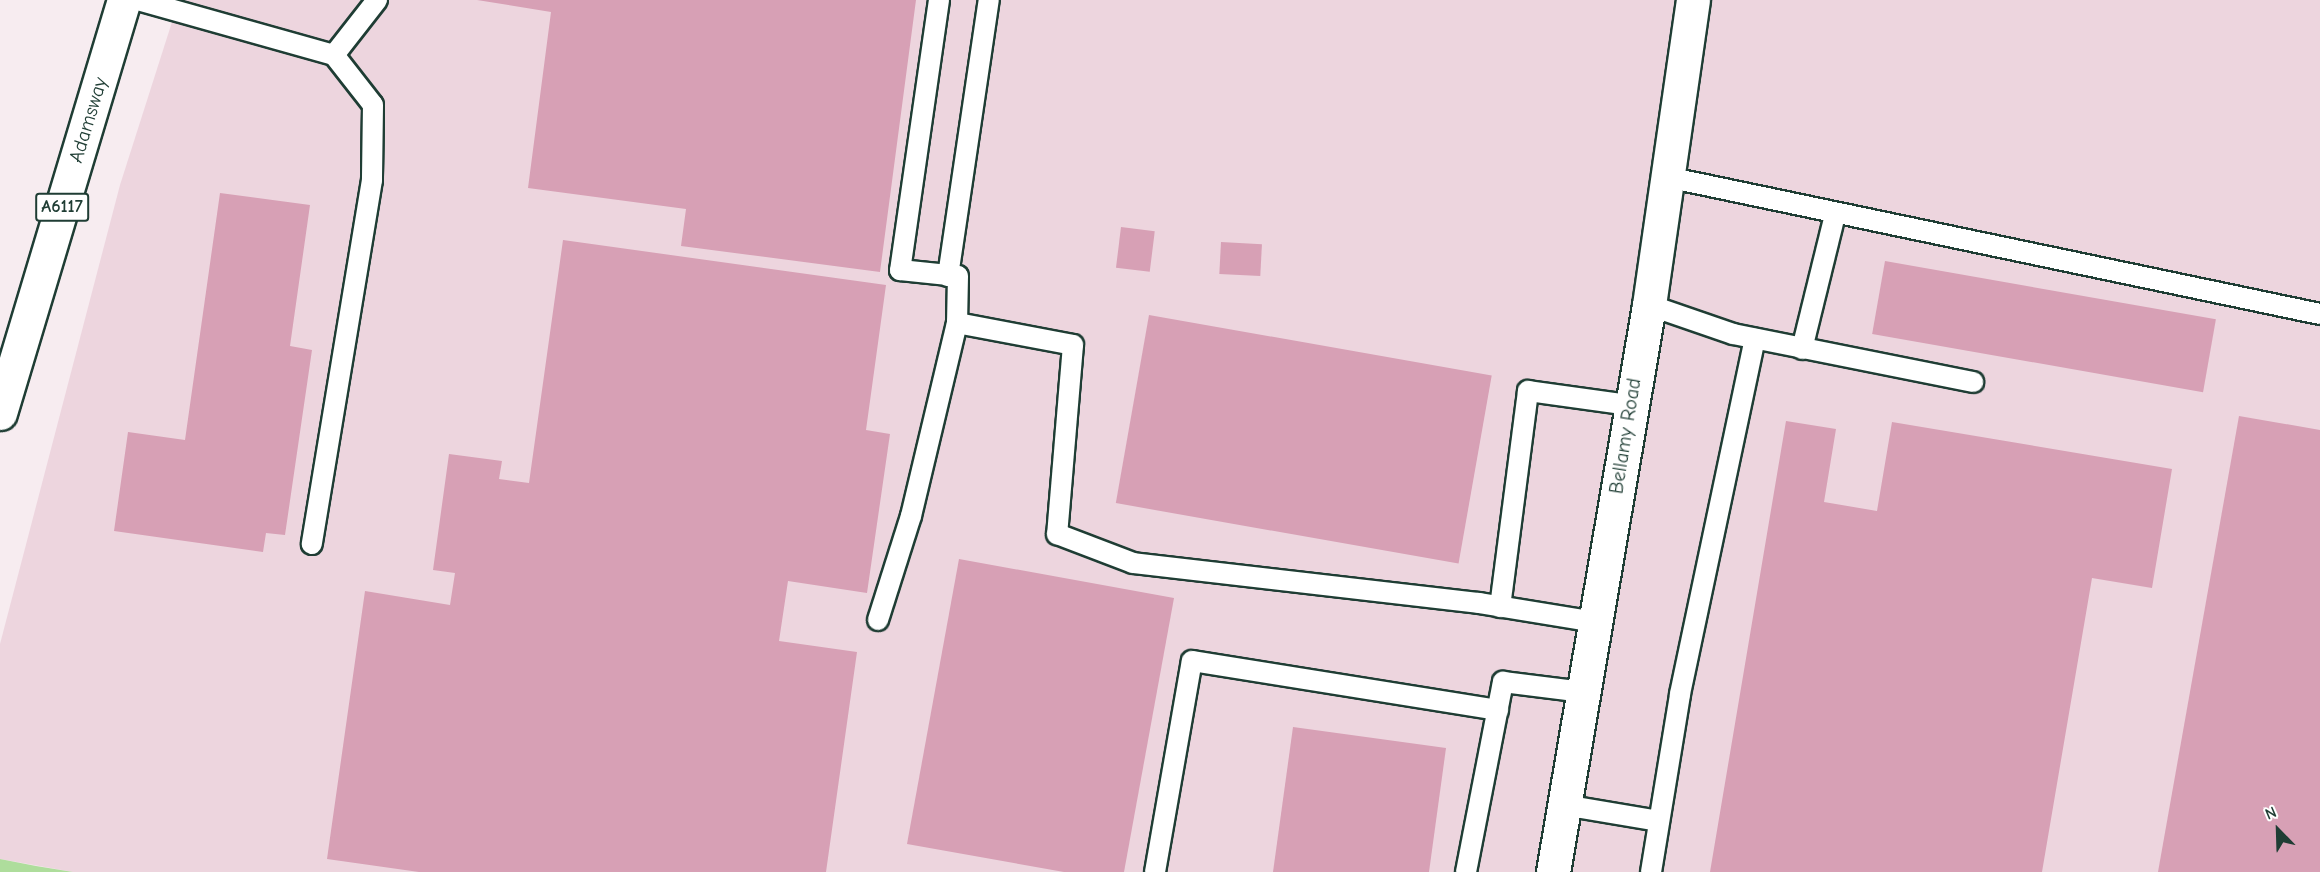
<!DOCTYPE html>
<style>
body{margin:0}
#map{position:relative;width:2320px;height:872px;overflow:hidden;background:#f7ecf0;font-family:"Comic Neue",sans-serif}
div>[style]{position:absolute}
.built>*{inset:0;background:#edd5de}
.green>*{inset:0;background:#aedd9c}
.building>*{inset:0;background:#d7a0b5;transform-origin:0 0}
.roads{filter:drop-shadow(2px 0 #1f3d34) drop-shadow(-2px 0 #1f3d34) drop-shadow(0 2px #1f3d34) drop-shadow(0 -2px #1f3d34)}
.lane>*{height:20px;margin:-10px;padding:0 10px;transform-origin:10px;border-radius:10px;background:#fff}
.street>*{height:33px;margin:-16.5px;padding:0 16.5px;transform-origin:16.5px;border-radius:16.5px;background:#fff}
.primary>*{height:33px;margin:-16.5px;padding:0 16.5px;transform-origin:16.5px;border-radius:16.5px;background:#fff}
span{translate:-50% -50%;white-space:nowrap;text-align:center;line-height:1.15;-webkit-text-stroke:4.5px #fff;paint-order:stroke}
.shield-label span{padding:2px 4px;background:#fff;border:2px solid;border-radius:4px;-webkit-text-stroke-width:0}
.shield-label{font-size:18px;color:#1f3d34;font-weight:700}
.street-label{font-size:20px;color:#1f3d34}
.north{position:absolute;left:2248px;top:800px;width:60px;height:60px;-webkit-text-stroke:4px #fff;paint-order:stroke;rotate:337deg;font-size:16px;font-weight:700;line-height:24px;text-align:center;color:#1f3d34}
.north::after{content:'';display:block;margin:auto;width:21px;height:27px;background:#1f3d34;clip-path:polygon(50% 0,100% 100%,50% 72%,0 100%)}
</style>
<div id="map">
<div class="built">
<div style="clip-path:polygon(179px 0,2320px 0,2320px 872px,73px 872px,0 859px,0 644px,120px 185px)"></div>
</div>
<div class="green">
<div style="clip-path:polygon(0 859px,36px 866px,73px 872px,0 872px)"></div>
</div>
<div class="building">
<div style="clip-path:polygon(477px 0,916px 0,880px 272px,681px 246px,686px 209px,528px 188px,551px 12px)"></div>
<div style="clip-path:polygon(220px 193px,310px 205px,290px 346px,312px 350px,285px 535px,266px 533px,263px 552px,114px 531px,128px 432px,185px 440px)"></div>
<div style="left:1121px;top:227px;width:34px;height:41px;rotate:7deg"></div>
<div style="clip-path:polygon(563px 240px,886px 285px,866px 430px,890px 434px,867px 593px,788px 581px,779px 641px,857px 652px,826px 872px,419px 872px,327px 859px,365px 591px,450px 605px,455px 573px,433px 570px,449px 454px,502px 461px,499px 479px,529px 483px)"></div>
<div style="left:1221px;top:242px;width:41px;height:32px;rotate:3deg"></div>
<div style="left:1885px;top:261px;width:336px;height:74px;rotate:10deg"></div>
<div style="left:1149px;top:315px;width:348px;height:191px;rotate:10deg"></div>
<div style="clip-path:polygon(2239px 416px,2320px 430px,2320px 872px,2158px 872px)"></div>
<div style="clip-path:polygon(1786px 421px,1836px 429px,1824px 502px,1877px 511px,1892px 422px,2172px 469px,2152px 588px,2092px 578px,2042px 872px,1710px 872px)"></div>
<div style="clip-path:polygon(959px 559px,1174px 598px,1124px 872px,1064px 872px,907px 844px)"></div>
<div style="clip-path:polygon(1293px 727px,1446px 748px,1429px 872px,1273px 872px)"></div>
</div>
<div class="roads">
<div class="lane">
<div style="left:138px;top:0;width:204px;rotate:15.7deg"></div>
<div style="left:334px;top:55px;width:63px;rotate:52deg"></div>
<div style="left:373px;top:105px;width:75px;rotate:90.8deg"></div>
<div style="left:372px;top:180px;width:369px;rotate:99.4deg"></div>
<div style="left:939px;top:0;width:273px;rotate:98.2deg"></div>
<div style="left:900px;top:270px;width:58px;rotate:5.9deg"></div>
<div style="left:958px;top:276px;width:47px;rotate:91.2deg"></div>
<div style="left:334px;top:55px;width:70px;rotate:-52deg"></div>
<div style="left:1667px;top:177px;width:667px;rotate:11.85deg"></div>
<div style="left:948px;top:276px;width:279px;rotate:-81.6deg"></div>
<div style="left:1649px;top:305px;width:89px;rotate:19deg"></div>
<div style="left:1733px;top:334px;width:245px;rotate:11.3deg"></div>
<div style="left:1802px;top:349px;width:138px;rotate:-76.2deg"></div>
<div style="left:1500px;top:607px;width:218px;rotate:-82.6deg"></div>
<div style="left:1528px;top:391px;width:102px;rotate:7.9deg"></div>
<div style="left:878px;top:620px;width:109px;rotate:-72.4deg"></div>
<div style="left:911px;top:516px;width:198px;rotate:-76.6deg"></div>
<div style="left:957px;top:323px;width:118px;rotate:10.7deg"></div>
<div style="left:1073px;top:345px;width:190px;rotate:94.8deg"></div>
<div style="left:1057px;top:534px;width:81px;rotate:20.9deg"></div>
<div style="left:1133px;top:563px;width:348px;rotate:6.6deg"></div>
<div style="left:1479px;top:603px;width:118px;rotate:9.3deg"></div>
<div style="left:1564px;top:805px;width:96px;rotate:9.6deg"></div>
<div style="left:1155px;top:872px;width:214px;rotate:-80.1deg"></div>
<div style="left:1192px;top:661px;width:310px;rotate:9.1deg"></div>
<div style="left:1466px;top:872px;width:194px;rotate:-79deg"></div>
<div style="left:1503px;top:682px;width:81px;rotate:7.1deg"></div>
<div style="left:1651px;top:872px;width:180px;rotate:-80.7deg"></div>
<div style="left:1680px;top:694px;width:363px;rotate:-78.1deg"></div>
</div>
<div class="street">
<div style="left:1553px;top:872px;width:575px;rotate:-80.39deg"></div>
<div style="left:1649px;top:305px;width:308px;rotate:-81.8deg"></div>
</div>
<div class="primary">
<div style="left:0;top:413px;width:431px;rotate:-73.3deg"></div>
</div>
</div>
<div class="shield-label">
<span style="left:62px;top:207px">A6117</span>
</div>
<div class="street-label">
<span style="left:88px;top:120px;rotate:-73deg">Adamsway</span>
<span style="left:1625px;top:436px;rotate:-81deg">Bellamy Road</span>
</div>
<div class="north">N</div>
</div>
